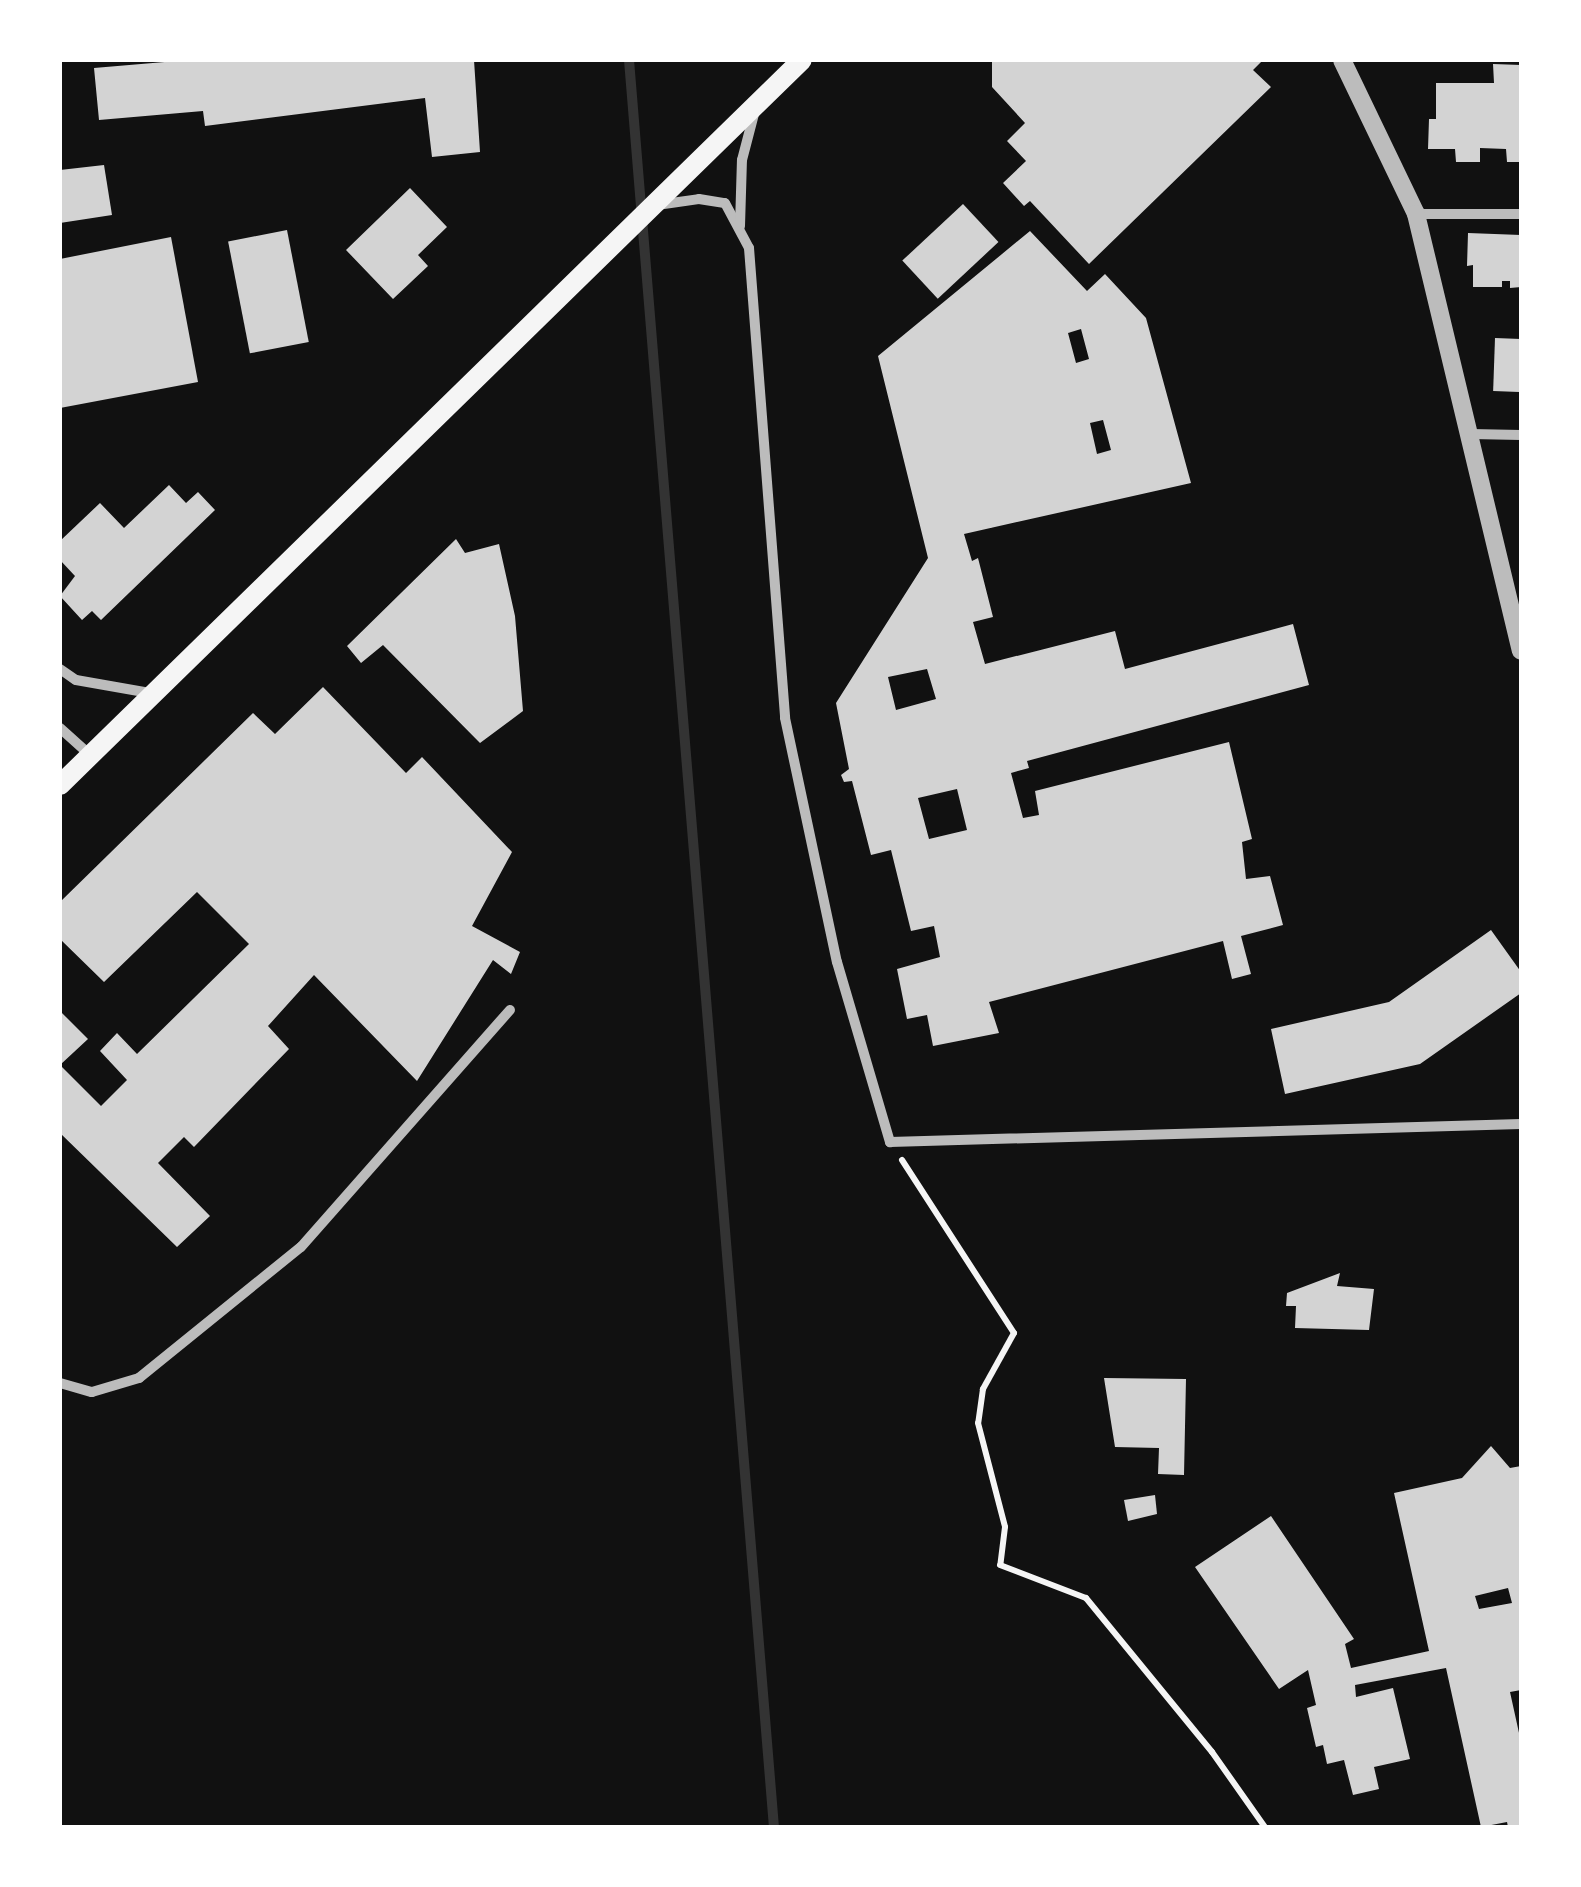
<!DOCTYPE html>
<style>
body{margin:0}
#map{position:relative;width:1581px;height:1887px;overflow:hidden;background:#111;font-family:"Exo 2",sans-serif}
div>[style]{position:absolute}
.stream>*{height:10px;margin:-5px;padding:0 5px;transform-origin:5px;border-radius:5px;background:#333}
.building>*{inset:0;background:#d3d3d3;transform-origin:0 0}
.path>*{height:6px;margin:-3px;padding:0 3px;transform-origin:3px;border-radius:3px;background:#f5f5f5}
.minor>*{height:10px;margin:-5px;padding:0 5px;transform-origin:5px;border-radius:5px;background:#bcbcbc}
.tertiary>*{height:18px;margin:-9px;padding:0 9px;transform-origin:9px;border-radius:9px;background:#bcbcbc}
.secondary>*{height:20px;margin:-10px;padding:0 10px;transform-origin:10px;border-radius:10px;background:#f5f5f5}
span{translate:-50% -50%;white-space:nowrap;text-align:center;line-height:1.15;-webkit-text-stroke:10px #fff;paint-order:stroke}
.frame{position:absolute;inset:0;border:62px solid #fff;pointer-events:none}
</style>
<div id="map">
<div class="stream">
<div style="left:629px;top:60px;width:1773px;rotate:85.31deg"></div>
</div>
<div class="building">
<div style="clip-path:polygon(188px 60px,474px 60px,480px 152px,432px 157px,425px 98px,205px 126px,203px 111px,99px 120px,94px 68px)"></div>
<div style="clip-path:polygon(992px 60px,1263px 60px,1253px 70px,1271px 87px,1089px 264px,1030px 201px,1024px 206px,1003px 183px,1026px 161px,1007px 141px,1025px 123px,992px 87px)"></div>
<div style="clip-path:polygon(1493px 64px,1521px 65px,1521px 162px,1507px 162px,1506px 149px,1480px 148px,1480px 162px,1456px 162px,1455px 149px,1428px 149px,1429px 119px,1436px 119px,1436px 83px,1494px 83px)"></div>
<div style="clip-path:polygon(104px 165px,112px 215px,60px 223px,60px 170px)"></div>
<div style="clip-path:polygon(410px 188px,447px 227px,418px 255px,428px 266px,393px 299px,346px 250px)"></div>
<div style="left:963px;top:204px;width:52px;height:83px;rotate:47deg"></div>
<div style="left:287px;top:230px;width:114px;height:60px;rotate:79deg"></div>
<div style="clip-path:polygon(evenodd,1030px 231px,1087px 291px,1105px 274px,1146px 318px,1191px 483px,964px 534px,972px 561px,978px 558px,993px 617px,973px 622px,985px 664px,1115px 631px,1125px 669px,1293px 624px,1309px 685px,1027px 761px,1029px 768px,1011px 773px,1023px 818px,1039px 815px,1035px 791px,1229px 742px,1252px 839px,1242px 842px,1246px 879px,1270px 876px,1283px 925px,1241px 936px,1251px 974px,1232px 979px,1223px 941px,989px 1002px,999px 1033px,933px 1046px,927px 1015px,907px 1019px,897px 969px,940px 957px,934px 926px,911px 931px,891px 850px,871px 855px,852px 781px,844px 782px,841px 775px,849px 769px,836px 703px,928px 558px,878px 356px,1030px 231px,1081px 329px,1089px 359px,1076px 363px,1068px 333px,1081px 329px,1030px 231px,1103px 420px,1111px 450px,1097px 454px,1090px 423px,1103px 420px,1030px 231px,927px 669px,936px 699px,896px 710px,888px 677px,927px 669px,1030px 231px,957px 789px,967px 830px,929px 839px,918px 798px,957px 789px)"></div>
<div style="clip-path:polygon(1468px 233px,1521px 235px,1521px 287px,1510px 288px,1510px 281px,1502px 281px,1502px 287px,1473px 287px,1473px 265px,1467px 266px)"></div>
<div style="clip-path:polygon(171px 237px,198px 382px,60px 408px,60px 259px)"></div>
<div style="left:1495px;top:338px;width:26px;height:53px;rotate:2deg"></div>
<div style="clip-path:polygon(169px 485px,186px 503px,198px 492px,215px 510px,101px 620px,92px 611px,82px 620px,60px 596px,75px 576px,60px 560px,60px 541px,100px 503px,124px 528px)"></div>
<div style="clip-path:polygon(456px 539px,465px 553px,499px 544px,515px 616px,523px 711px,480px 743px,383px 645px,361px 663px,347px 646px)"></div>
<div style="clip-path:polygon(323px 687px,406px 773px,422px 757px,512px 852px,472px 926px,520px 952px,511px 974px,493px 960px,417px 1081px,314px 975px,268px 1026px,289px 1049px,194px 1147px,184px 1137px,158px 1163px,210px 1216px,177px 1247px,60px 1133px,60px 1011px,88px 1039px,60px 1065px,101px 1106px,127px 1080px,100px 1051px,117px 1033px,137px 1054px,249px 944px,197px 892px,104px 982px,60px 939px,60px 902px,253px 713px,275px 734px)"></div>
<div style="clip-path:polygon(1491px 930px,1521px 972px,1521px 993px,1420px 1064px,1285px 1094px,1271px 1029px,1389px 1002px)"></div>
<div style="clip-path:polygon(1340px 1273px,1337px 1286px,1374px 1289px,1369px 1330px,1295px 1328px,1296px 1306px,1286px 1306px,1287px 1293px)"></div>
<div style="clip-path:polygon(1104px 1378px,1186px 1379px,1184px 1475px,1158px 1474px,1159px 1448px,1115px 1447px)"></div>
<div style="clip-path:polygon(evenodd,1491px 1446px,1510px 1468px,1521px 1466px,1521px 1690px,1510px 1692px,1521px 1742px,1521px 1827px,1508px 1827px,1507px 1822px,1481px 1827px,1446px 1668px,1355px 1685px,1356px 1697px,1393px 1688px,1410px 1759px,1374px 1767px,1379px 1789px,1353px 1795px,1344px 1760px,1327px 1764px,1323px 1745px,1316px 1747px,1307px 1708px,1316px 1705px,1308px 1670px,1279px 1689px,1195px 1567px,1271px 1516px,1354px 1639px,1345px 1644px,1351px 1668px,1429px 1651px,1394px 1493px,1462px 1478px,1491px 1446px,1508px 1588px,1512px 1603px,1479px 1609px,1475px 1596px,1508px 1588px)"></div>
<div style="clip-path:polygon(1155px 1495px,1157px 1514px,1128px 1521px,1124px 1500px)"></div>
</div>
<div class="path">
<div style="left:902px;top:1160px;width:206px;rotate:57.1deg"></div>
<div style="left:1014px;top:1333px;width:64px;rotate:119deg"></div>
<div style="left:983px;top:1389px;width:34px;rotate:98deg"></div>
<div style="left:978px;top:1423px;width:107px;rotate:75.4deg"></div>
<div style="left:1005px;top:1527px;width:38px;rotate:97deg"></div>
<div style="left:1000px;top:1565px;width:92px;rotate:21deg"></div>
<div style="left:1086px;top:1598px;width:199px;rotate:50.7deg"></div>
<div style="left:1212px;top:1752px;width:92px;rotate:54.8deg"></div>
</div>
<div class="minor">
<div style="left:657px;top:205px;width:42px;rotate:-8.1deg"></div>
<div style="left:699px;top:199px;width:26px;rotate:9deg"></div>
<div style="left:725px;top:203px;width:51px;rotate:61.9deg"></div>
<div style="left:749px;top:248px;width:471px;rotate:85.6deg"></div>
<div style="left:785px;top:718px;width:249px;rotate:78deg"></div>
<div style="left:837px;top:962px;width:188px;rotate:73.6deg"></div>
<div style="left:890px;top:1142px;width:631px;rotate:-1.63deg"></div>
<div style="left:1416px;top:214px;width:105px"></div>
<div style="left:740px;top:226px;width:66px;rotate:-88.3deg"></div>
<div style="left:742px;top:160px;width:52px;rotate:-75.4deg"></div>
<div style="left:1471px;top:434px;width:50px;rotate:1.1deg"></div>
<div style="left:60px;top:669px;width:19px;rotate:35deg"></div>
<div style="left:76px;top:680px;width:75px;rotate:10deg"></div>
<div style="left:60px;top:728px;width:40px;rotate:42deg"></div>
<div style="left:60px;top:1383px;width:33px;rotate:16deg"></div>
<div style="left:92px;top:1392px;width:49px;rotate:-16.6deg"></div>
<div style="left:139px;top:1378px;width:208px;rotate:-39deg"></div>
<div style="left:301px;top:1247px;width:316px;rotate:-48.6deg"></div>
</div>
<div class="tertiary">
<div style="left:1342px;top:60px;width:171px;rotate:64.3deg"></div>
<div style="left:1416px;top:214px;width:449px;rotate:76.5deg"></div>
</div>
<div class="secondary">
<div style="left:60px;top:785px;width:1037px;rotate:-44.34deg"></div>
</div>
<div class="frame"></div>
</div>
